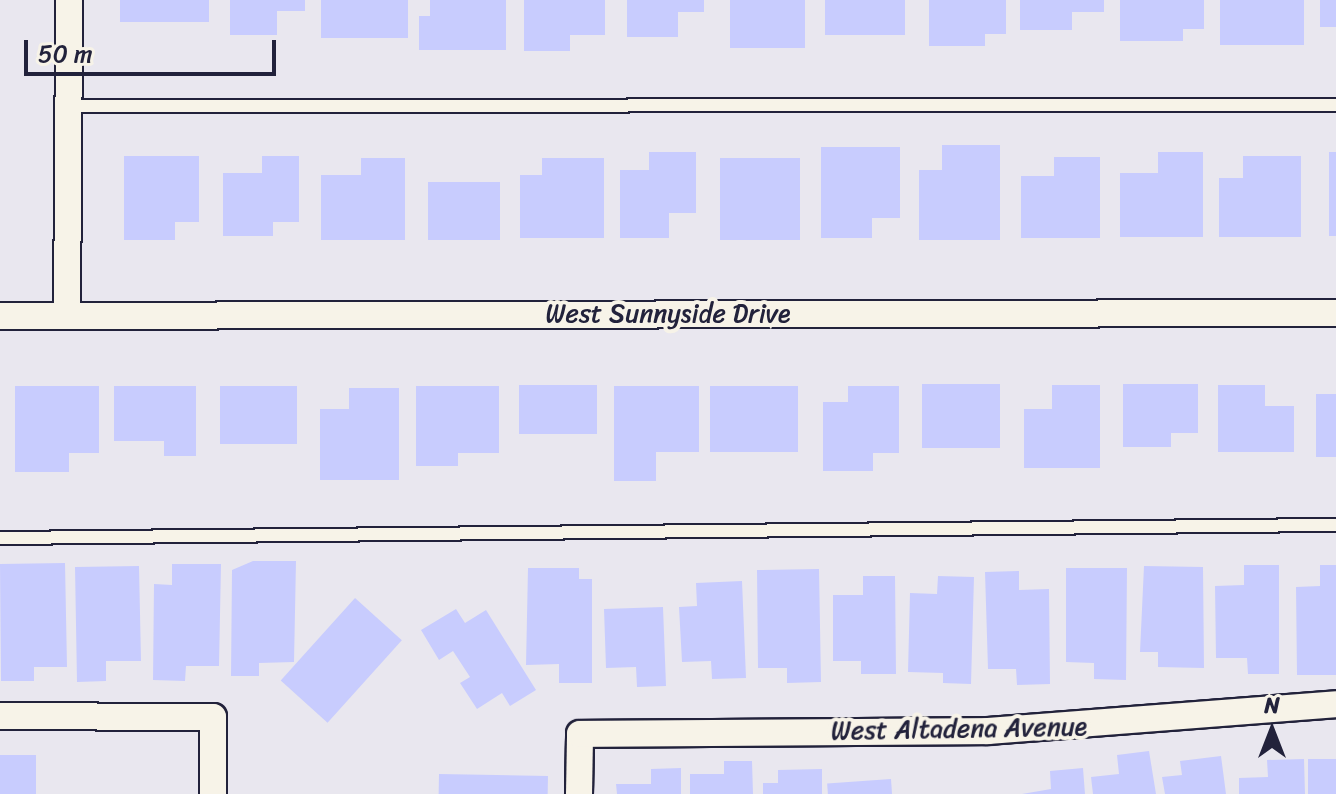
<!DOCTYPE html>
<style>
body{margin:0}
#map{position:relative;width:1336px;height:794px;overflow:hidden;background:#e9e7ef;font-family:Sriracha,sans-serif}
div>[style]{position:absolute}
.building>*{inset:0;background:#c8ccfe;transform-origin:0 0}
.roads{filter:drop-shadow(2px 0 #22223b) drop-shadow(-2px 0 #22223b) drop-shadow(0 2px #22223b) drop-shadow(0 -2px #22223b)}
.lane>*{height:12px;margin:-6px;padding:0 6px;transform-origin:6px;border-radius:6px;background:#f7f3e8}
.street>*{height:26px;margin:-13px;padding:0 13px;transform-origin:13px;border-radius:13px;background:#f7f3e8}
span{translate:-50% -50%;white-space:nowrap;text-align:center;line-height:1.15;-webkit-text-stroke:8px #f7f3e8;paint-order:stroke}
.street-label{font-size:26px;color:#22223b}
.north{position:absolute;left:1232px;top:690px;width:80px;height:80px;-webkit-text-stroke:6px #f7f3e8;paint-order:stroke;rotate:0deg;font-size:22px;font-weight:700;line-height:32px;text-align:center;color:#22223b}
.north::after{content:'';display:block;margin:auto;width:28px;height:36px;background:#22223b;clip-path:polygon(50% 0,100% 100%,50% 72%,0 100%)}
.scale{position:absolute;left:24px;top:40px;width:252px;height:36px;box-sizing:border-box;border:4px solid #22223b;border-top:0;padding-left:10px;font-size:24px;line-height:28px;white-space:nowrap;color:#22223b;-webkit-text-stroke:6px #f7f3e8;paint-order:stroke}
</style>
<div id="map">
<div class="building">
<div style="left:120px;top:0;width:89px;height:22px"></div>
<div style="clip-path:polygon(230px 0,305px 0,305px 11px,277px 11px,277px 35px,230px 35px)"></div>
<div style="left:321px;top:0;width:87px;height:38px"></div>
<div style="clip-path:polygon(430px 0,506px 0,506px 50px,419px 50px,419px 16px,430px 16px)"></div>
<div style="clip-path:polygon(524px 0,605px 0,605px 35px,570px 35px,570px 51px,524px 51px)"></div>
<div style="clip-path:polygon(627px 0,704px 0,704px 12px,678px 12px,678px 37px,627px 37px)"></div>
<div style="left:730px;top:0;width:75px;height:48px"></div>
<div style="left:825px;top:0;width:80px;height:35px"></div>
<div style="clip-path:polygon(929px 0,1006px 0,1006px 34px,985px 34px,985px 46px,929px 46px)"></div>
<div style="clip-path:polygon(1020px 0,1104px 0,1104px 12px,1072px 12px,1072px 30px,1020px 30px)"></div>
<div style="clip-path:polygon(1120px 0,1204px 0,1204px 29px,1183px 29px,1183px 41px,1120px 41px)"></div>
<div style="left:1220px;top:0;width:84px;height:45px"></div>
<div style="left:1320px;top:0;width:16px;height:27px"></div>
<div style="clip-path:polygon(942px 145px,1000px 145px,1000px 240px,919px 240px,919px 170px,942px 170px)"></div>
<div style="clip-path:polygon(821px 147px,900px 147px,900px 218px,872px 218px,872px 238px,821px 238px)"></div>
<div style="clip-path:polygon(649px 152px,696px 152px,696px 213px,669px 213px,669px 238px,620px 238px,620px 170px,649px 170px)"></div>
<div style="clip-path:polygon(1158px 152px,1203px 152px,1203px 237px,1120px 237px,1120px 173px,1158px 173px)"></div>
<div style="left:1329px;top:152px;width:7px;height:84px"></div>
<div style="clip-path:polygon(124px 156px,199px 156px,199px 222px,175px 222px,175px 240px,124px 240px)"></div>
<div style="clip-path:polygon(262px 156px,299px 156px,299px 222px,273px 222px,273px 236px,223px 236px,223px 173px,262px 173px)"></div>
<div style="clip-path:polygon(1243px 156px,1301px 156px,1301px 237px,1219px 237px,1219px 178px,1243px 178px)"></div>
<div style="clip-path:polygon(1054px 157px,1100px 157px,1100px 238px,1021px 238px,1021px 176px,1054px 176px)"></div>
<div style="clip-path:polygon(361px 158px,405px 158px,405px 240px,321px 240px,321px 175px,361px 175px)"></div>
<div style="clip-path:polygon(542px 158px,604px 158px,604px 238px,520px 238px,520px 175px,542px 175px)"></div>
<div style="left:720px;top:158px;width:80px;height:82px"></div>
<div style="left:428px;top:182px;width:72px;height:58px"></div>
<div style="left:922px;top:384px;width:78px;height:64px"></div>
<div style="clip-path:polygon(1123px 384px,1198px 384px,1198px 433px,1171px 433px,1171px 447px,1123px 447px)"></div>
<div style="left:519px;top:385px;width:78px;height:49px"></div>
<div style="clip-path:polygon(1052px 385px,1100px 385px,1100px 468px,1024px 468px,1024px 409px,1052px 409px)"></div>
<div style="clip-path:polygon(1218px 385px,1265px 385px,1265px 406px,1294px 406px,1294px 452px,1218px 452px)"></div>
<div style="clip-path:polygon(15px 386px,99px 386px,99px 453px,69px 453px,69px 472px,15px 472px)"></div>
<div style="clip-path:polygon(114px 386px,196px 386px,196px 456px,164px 456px,164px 441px,114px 441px)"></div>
<div style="left:220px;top:386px;width:77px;height:58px"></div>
<div style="clip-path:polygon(416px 386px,499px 386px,499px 453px,458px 453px,458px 466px,416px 466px)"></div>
<div style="clip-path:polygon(614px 386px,699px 386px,699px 452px,656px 452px,656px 481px,614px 481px)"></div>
<div style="left:710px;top:386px;width:88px;height:66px"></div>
<div style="clip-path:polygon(848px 386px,899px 386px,899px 453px,873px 453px,873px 471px,823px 471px,823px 402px,848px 402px)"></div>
<div style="clip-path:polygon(349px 388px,399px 388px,399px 480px,320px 480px,320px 409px,349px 409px)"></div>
<div style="left:1316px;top:394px;width:20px;height:63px"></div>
<div style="clip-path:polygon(253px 561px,296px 561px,294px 662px,259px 663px,259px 676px,231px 676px,232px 570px)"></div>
<div style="clip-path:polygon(65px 563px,67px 667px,34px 667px,34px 681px,1px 681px,0 564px)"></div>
<div style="clip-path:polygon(172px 564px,221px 564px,219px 666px,186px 666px,185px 681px,153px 680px,154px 584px,172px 585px)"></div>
<div style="clip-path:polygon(1244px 565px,1279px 565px,1279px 674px,1248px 674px,1247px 658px,1216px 658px,1215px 586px,1244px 585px)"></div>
<div style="clip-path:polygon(1320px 565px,1336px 565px,1336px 675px,1297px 675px,1296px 587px,1320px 586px)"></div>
<div style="clip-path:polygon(139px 566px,141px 661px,106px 661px,106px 681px,77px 682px,75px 567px)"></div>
<div style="clip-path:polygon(1144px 566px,1203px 567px,1204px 668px,1158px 667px,1158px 652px,1140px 652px)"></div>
<div style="clip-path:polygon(528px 568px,579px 568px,579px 579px,592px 579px,592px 683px,559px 683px,559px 664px,526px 665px)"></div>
<div style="clip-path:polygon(1066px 568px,1127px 568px,1126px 680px,1094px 679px,1094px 663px,1066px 662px)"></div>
<div style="clip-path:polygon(819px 569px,821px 682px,787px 683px,787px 668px,758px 668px,757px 570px)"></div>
<div style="clip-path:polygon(1019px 571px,1019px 590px,1049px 589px,1050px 684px,1017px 685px,1016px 669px,988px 669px,985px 572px)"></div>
<div style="clip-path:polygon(863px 576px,895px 576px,896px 674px,861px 674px,861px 661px,833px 661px,833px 595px,863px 595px)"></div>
<div style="clip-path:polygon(938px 576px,974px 577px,971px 684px,943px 683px,943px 673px,908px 672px,910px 593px,937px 594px)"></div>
<div style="clip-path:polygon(742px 581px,746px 678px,712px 679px,711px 661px,682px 662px,679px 607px,697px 606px,696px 583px)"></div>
<div style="left:355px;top:598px;width:63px;height:111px;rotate:42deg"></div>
<div style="clip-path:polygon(663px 607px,666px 686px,637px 687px,636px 667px,606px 668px,604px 609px)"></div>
<div style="clip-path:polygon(456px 609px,465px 623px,486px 610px,536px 690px,510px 706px,502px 693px,477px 709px,460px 683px,470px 677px,453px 651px,439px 660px,421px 630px)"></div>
<div style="clip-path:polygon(1149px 751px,1156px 794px,1093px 794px,1091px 777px,1119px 774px,1117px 755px)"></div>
<div style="left:0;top:755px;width:36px;height:39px"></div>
<div style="clip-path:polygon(1221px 756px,1226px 794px,1165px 794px,1162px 777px,1182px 775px,1180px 761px)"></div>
<div style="clip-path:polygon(1304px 759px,1305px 794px,1239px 794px,1239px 778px,1268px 777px,1267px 760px)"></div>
<div style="left:1308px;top:759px;width:28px;height:35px"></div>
<div style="clip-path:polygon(724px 761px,752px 761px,753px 794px,690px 794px,690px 774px,724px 774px)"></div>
<div style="clip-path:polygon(681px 768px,681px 794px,617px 794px,616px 784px,651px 784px,651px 769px)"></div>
<div style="clip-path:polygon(1083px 768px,1085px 794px,1022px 794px,1051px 789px,1050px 771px)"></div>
<div style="clip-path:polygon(822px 769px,822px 794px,763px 794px,763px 783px,778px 783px,778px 770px)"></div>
<div style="left:439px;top:774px;width:109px;height:20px;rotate:1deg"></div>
<div style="left:891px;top:779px;width:15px;height:64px;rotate:86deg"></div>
</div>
<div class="roads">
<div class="lane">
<div style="left:68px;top:106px;width:1268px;rotate:-0.05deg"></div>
<div style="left:0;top:538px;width:1336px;rotate:-0.56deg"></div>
</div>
<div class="street">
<div style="left:67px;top:315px;width:315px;rotate:-89.6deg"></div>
<div style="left:0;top:316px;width:1336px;rotate:-0.13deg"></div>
<div style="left:0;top:716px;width:213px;rotate:0.3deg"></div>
<div style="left:213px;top:717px;width:77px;rotate:90deg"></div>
<div style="left:579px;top:794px;width:60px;rotate:-89deg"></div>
<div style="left:580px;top:734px;width:408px;rotate:-0.4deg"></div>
<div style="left:988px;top:731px;width:349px;rotate:-4.4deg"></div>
</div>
</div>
<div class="street-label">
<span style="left:668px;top:314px">West Sunnyside Drive</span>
<span style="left:959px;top:729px;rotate:-1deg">West Altadena Avenue</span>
</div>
<div class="north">N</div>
<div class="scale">50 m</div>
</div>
